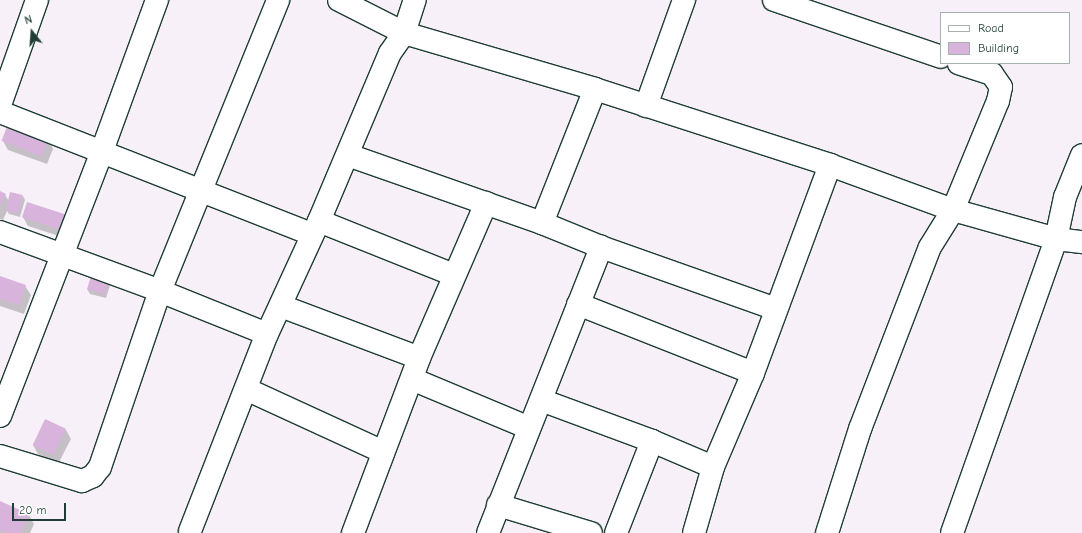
<!DOCTYPE html>
<style>
body{margin:0}
#map{position:relative;width:1082px;height:533px;overflow:hidden;background:#f7f0f8;font-family:"Comic Neue",sans-serif}
div>[style]{position:absolute}
.shadow>*{inset:0;background:#0003}
.building>*{inset:0;background:#d8b3dc;transform-origin:0 0}
.roads{filter:drop-shadow(1px 0 #1f3d34) drop-shadow(-1px 0 #1f3d34) drop-shadow(0 1px #1f3d34) drop-shadow(0 -1px #1f3d34)}
.minor>*{height:22px;margin:-11px;padding:0 11px;transform-origin:11px;border-radius:11px;background:#fff}
span{translate:-50% -50%;white-space:nowrap;text-align:center;line-height:1.15;-webkit-text-stroke:4px #fff;paint-order:stroke}
.legend{position:absolute;left:940px;top:12px;width:130px;height:52px;box-sizing:border-box;background:#fff;border:1px solid #a5b1ae;margin:0;padding:5px 7px;list-style:none;font-size:12px;color:#1f3d34}
.legend li{display:flex;align-items:center;gap:8px;height:20px}
.legend b{width:20px;border:1px solid #a5b1ae}
.north{position:absolute;left:12px;top:12px;width:40px;height:40px;-webkit-text-stroke:3px #fff;paint-order:stroke;rotate:343deg;font-size:11px;font-weight:700;line-height:16px;text-align:center;color:#1f3d34}
.north::after{content:'';display:block;margin:auto;width:14px;height:18px;background:#1f3d34;clip-path:polygon(50% 0,100% 100%,50% 72%,0 100%)}
.scale{position:absolute;left:12px;top:503px;width:54px;height:18px;box-sizing:border-box;border:2px solid #1f3d34;border-top:0;padding-left:5px;font-size:12px;line-height:14px;white-space:nowrap;color:#1f3d34;-webkit-text-stroke:3px #fff;paint-order:stroke}
</style>
<div id="map">
<div class="shadow">
<div style="clip-path:polygon(48px 139px,53px 149px,47px 164px,8px 150px,3px 141px)"></div>
<div style="clip-path:polygon(0 193px,5px 195px,9px 201px,23px 196px,25px 200px,20px 217px,9px 214px,7px 211px,3px 220px,0 219px)"></div>
<div style="clip-path:polygon(64px 215px,70px 224px,65px 238px,28px 226px,23px 217px)"></div>
<div style="clip-path:polygon(0 277px,25px 286px,31px 295px,24px 314px,0 306px)"></div>
<div style="clip-path:polygon(111px 282px,106px 298px,90px 294px,87px 289px)"></div>
<div style="clip-path:polygon(46px 420px,66px 430px,71px 439px,58px 464px,38px 454px,33px 445px)"></div>
<div style="clip-path:polygon(0 502px,29px 515px,34px 524px,30px 533px,0 533px)"></div>
</div>
<div class="building">
<div style="left:8px;top:124px;width:43px;height:18px;rotate:21deg"></div>
<div style="clip-path:polygon(0 191px,6px 194px,0 207px)"></div>
<div style="left:10px;top:192px;width:13px;height:19px;rotate:13deg"></div>
<div style="left:27px;top:202px;width:40px;height:16px;rotate:18deg"></div>
<div style="left:92px;top:272px;width:18px;height:18px;rotate:16deg"></div>
<div style="clip-path:polygon(0 276px,26px 285px,19px 305px,0 299px)"></div>
<div style="left:45px;top:419px;width:23px;height:29px;rotate:25deg"></div>
<div style="clip-path:polygon(0 501px,29px 514px,21px 533px,7px 533px,0 530px)"></div>
</div>
<div class="roads">
<div class="minor">
<div style="left:339px;top:0;width:73px;rotate:26.9deg"></div>
<div style="left:404px;top:33px;width:199px;rotate:16.3deg"></div>
<div style="left:595px;top:89px;width:247px;rotate:17.9deg"></div>
<div style="left:830px;top:165px;width:131px;rotate:20.1deg"></div>
<div style="left:953px;top:210px;width:107px;rotate:15.7deg"></div>
<div style="left:1056px;top:239px;width:26px;rotate:7deg"></div>
<div style="left:774px;top:0;width:176px;rotate:18.8deg"></div>
<div style="left:0;top:105px;width:111px;rotate:-70.6deg"></div>
<div style="left:646px;top:106px;width:113px;rotate:-70.3deg"></div>
<div style="left:0;top:112px;width:335px;rotate:21.4deg"></div>
<div style="left:348px;top:155px;width:206px;rotate:19.3deg"></div>
<div style="left:542px;top:223px;width:64px;rotate:22.1deg"></div>
<div style="left:601px;top:247px;width:186px;rotate:19.5deg"></div>
<div style="left:319px;top:221px;width:145px;rotate:21.8deg"></div>
<div style="left:542px;top:223px;width:144px;rotate:-68.4deg"></div>
<div style="left:0;top:232px;width:171px;rotate:20.2deg"></div>
<div style="left:160px;top:291px;width:115px;rotate:21.9deg"></div>
<div style="left:578px;top:304px;width:188px;rotate:21.5deg"></div>
<div style="left:281px;top:306px;width:147px;rotate:20.6deg"></div>
<div style="left:412px;top:379px;width:127px;rotate:22.7deg"></div>
<div style="left:246px;top:389px;width:151px;rotate:24.7deg"></div>
<div style="left:541px;top:400px;width:118px;rotate:20.3deg"></div>
<div style="left:652px;top:441px;width:66px;rotate:23.1deg"></div>
<div style="left:0;top:416px;width:284px;rotate:-68.9deg"></div>
<div style="left:102px;top:151px;width:161px;rotate:-70deg"></div>
<div style="left:0;top:456px;width:86px;rotate:17deg"></div>
<div style="left:82px;top:481px;width:12px;rotate:-24deg"></div>
<div style="left:93px;top:476px;width:11px;rotate:-52deg"></div>
<div style="left:100px;top:467px;width:186px;rotate:-71.2deg"></div>
<div style="left:160px;top:291px;width:314px;rotate:-67.9deg"></div>
<div style="left:498px;top:505px;width:97px;rotate:16.8deg"></div>
<div style="left:190px;top:531px;width:212px;rotate:-68.7deg"></div>
<div style="left:267px;top:334px;width:124px;rotate:-65.3deg"></div>
<div style="left:319px;top:221px;width:182px;rotate:-67.1deg"></div>
<div style="left:390px;top:53px;width:24px;rotate:-55deg"></div>
<div style="left:404px;top:33px;width:35px;rotate:-72deg"></div>
<div style="left:353px;top:533px;width:187px;rotate:-69.3deg"></div>
<div style="left:419px;top:358px;width:169px;rotate:-66.6deg"></div>
<div style="left:488px;top:533px;width:308px;rotate:-68.4deg"></div>
<div style="left:616px;top:533px;width:99px;rotate:-68.6deg"></div>
<div style="left:694px;top:533px;width:69px;rotate:-73.9deg"></div>
<div style="left:713px;top:467px;width:102px;rotate:-66.9deg"></div>
<div style="left:753px;top:373px;width:222px;rotate:-69.7deg"></div>
<div style="left:827px;top:533px;width:109px;rotate:-72.4deg"></div>
<div style="left:860px;top:429px;width:195px;rotate:-69deg"></div>
<div style="left:930px;top:247px;width:44px;rotate:-58.1deg"></div>
<div style="left:953px;top:210px;width:118px;rotate:-67.6deg"></div>
<div style="left:998px;top:101px;width:14px;rotate:-78deg"></div>
<div style="left:1001px;top:87px;width:16px;rotate:-125deg"></div>
<div style="left:992px;top:74px;width:35px;rotate:-162deg"></div>
<div style="left:952px;top:533px;width:312px;rotate:-70.5deg"></div>
<div style="left:1056px;top:239px;width:43px;rotate:-77.9deg"></div>
<div style="left:1065px;top:197px;width:45px;rotate:-68deg"></div>
</div>
</div>
<ul class="legend">
<li><b style="height:5px;background:#fff"></b>Road</li>
<li><b style="height:11px;background:#d8b3dc"></b>Building</li>
</ul>
<div class="north">N</div>
<div class="scale">20 m</div>
</div>
